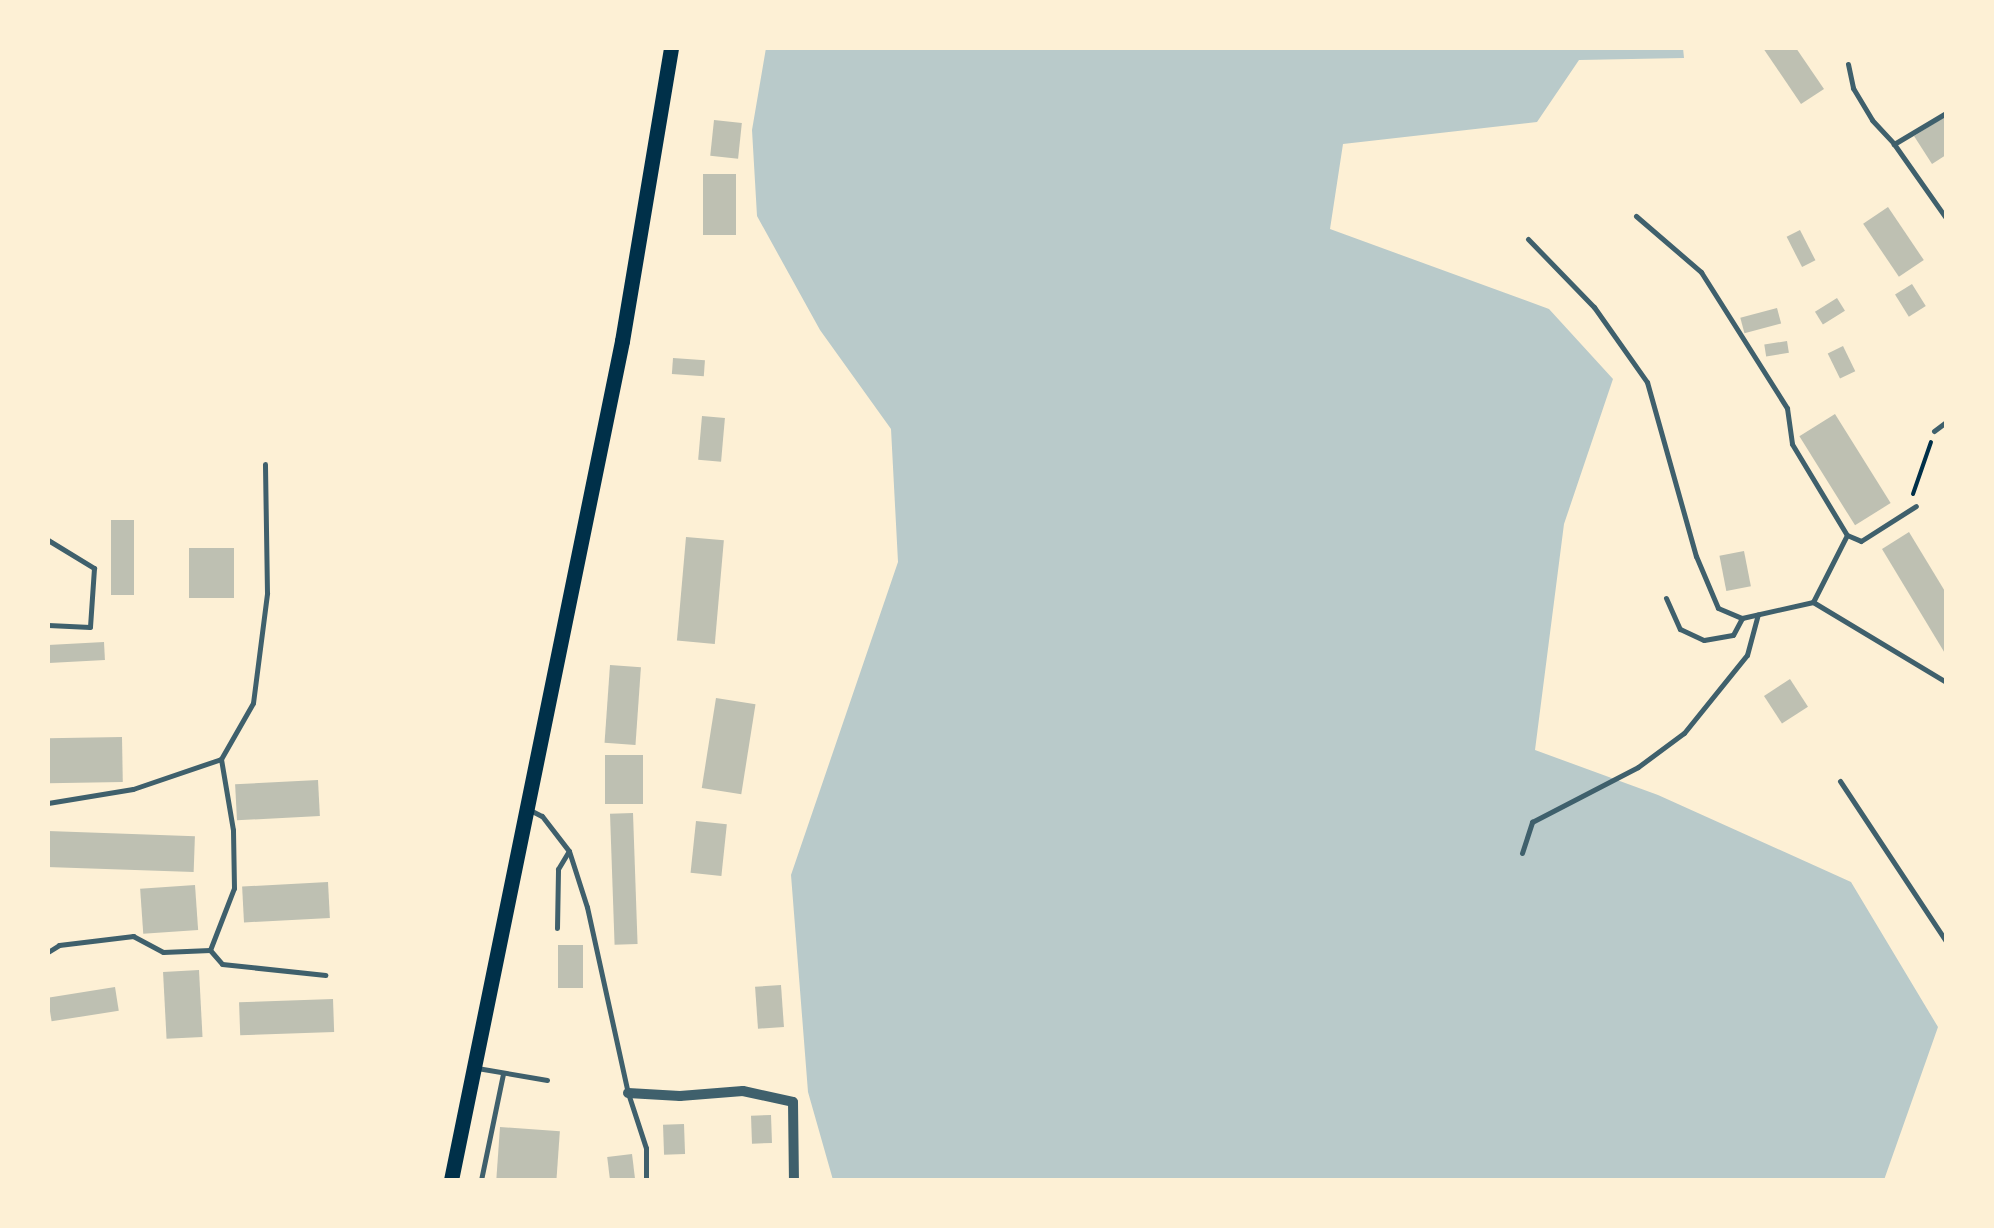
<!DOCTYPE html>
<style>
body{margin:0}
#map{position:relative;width:1994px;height:1228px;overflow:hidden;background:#fdf0d5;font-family:Barlow,sans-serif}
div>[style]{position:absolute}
.green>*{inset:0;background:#b9caca}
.building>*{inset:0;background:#bec0b2;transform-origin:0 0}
.path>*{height:4px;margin:-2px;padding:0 2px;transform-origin:2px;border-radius:2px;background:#003049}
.service>*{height:5px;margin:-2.5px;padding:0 2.5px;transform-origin:2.5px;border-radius:2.5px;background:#3f606c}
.minor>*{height:10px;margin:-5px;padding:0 5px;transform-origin:5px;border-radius:5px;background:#3f606c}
.secondary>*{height:15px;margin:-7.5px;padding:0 7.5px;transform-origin:7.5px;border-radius:7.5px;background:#003049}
span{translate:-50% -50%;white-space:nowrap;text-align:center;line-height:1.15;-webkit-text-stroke:8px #fdf0d5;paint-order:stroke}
.frame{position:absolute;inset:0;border:50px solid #fdf0d5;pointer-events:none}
</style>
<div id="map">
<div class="green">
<div style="clip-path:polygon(766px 48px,1683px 48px,1684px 58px,1579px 60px,1537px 122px,1343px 144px,1330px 229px,1549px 309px,1613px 379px,1564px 524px,1535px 750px,1658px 795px,1851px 882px,1938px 1027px,1884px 1180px,833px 1180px,808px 1092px,791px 875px,898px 562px,891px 429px,820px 330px,757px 216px,752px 130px)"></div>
</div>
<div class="building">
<div style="clip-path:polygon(1763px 48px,1796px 48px,1824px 89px,1801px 104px)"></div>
<div style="clip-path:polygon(1946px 116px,1946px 155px,1932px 164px,1914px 136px)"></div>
<div style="left:714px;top:120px;width:28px;height:36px;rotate:6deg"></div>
<div style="left:703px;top:174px;width:33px;height:61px"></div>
<div style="left:1888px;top:207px;width:64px;height:30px;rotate:56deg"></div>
<div style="left:1800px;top:230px;width:34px;height:15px;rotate:63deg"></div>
<div style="left:1912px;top:284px;width:26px;height:20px;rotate:58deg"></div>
<div style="left:1837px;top:298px;width:15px;height:26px;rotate:58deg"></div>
<div style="left:1777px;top:308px;width:16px;height:38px;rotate:75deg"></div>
<div style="left:1787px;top:341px;width:12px;height:23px;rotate:81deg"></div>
<div style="left:1843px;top:346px;width:28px;height:17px;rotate:64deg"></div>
<div style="left:673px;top:358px;width:32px;height:16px;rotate:4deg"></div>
<div style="left:1835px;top:414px;width:105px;height:42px;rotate:58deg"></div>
<div style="left:702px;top:416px;width:23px;height:44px;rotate:5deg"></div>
<div style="left:111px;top:520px;width:23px;height:75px"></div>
<div style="clip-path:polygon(1909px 532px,1946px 593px,1946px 655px,1882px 549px)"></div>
<div style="left:686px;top:537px;width:38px;height:104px;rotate:5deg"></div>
<div style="left:189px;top:548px;width:45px;height:50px"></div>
<div style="left:1744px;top:551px;width:36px;height:25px;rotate:79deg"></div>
<div style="left:104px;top:642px;width:18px;height:56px;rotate:87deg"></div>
<div style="left:610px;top:665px;width:31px;height:78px;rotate:4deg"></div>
<div style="left:1790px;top:679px;width:33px;height:31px;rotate:57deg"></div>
<div style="left:716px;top:698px;width:40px;height:91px;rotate:9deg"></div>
<div style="left:122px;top:737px;width:45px;height:74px;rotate:89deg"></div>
<div style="left:643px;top:755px;width:49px;height:38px;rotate:90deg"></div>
<div style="left:318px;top:780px;width:36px;height:83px;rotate:87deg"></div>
<div style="left:633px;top:813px;width:131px;height:23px;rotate:88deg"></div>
<div style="left:696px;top:821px;width:31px;height:52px;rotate:6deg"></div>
<div style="left:48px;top:831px;width:147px;height:36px;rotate:2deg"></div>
<div style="left:328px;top:882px;width:36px;height:86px;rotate:87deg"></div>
<div style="left:195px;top:885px;width:45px;height:55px;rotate:86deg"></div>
<div style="left:558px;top:945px;width:25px;height:43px"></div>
<div style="left:199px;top:970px;width:67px;height:36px;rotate:87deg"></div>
<div style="left:781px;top:985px;width:42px;height:26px;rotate:86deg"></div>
<div style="left:115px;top:987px;width:24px;height:68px;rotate:81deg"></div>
<div style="left:333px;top:999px;width:33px;height:94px;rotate:88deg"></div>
<div style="left:771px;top:1115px;width:28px;height:20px;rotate:88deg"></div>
<div style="left:684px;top:1124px;width:30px;height:21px;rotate:88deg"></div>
<div style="left:500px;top:1127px;width:60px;height:53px;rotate:4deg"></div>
<div style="left:632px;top:1154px;width:26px;height:25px;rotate:83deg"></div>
</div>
<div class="path">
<div style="left:1913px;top:494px;width:55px;rotate:-70.9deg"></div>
</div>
<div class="service">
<div style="left:1848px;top:64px;width:25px;rotate:78deg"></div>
<div style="left:1853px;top:88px;width:37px;rotate:59deg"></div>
<div style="left:1872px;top:120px;width:33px;rotate:47deg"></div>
<div style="left:1946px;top:113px;width:61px;rotate:149.2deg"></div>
<div style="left:1894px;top:144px;width:90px;rotate:54.9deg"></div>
<div style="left:1636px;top:216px;width:86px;rotate:40.7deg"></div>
<div style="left:1701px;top:272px;width:161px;rotate:57.7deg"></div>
<div style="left:1787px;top:408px;width:36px;rotate:82deg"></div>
<div style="left:1792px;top:444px;width:106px;rotate:58.9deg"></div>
<div style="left:1847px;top:535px;width:15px;rotate:23deg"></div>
<div style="left:1861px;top:541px;width:65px;rotate:-32.5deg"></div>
<div style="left:1528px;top:239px;width:95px;rotate:45.9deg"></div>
<div style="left:1594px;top:307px;width:92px;rotate:54.8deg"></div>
<div style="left:1647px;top:382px;width:181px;rotate:74.3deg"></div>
<div style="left:1696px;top:556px;width:56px;rotate:67.1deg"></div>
<div style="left:1718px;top:608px;width:26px;rotate:23deg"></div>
<div style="left:1742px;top:618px;width:73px;rotate:-12.7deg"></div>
<div style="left:1813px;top:602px;width:155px;rotate:31deg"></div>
<div style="left:1934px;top:431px;width:15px;rotate:-37deg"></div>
<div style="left:48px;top:540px;width:54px;rotate:31.3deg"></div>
<div style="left:94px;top:568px;width:59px;rotate:93.9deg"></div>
<div style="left:90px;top:627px;width:42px;rotate:-177.3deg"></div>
<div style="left:1666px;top:598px;width:34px;rotate:66deg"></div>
<div style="left:1680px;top:629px;width:26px;rotate:25deg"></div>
<div style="left:1704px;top:640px;width:29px;rotate:-10deg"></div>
<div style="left:1733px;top:635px;width:19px;rotate:-62deg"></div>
<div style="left:1813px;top:602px;width:75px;rotate:-63.1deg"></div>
<div style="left:1840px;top:781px;width:192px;rotate:56.5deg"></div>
<div style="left:48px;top:803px;width:86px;rotate:-9.4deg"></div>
<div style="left:133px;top:789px;width:93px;rotate:-18.8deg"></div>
<div style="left:221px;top:759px;width:64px;rotate:-60.3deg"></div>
<div style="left:253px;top:703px;width:111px;rotate:-82.7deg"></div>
<div style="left:267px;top:593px;width:129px;rotate:-90.9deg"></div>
<div style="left:530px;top:810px;width:13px;rotate:27deg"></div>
<div style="left:542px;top:816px;width:44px;rotate:52.4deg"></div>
<div style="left:569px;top:851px;width:59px;rotate:72.2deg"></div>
<div style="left:587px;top:907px;width:190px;rotate:77.6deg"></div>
<div style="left:628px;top:1093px;width:58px;rotate:71.9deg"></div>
<div style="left:646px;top:1148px;width:32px;rotate:90deg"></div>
<div style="left:1522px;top:853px;width:33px;rotate:-72deg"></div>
<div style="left:1532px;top:822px;width:119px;rotate:-27.4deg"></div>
<div style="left:1638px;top:767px;width:57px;rotate:-36.5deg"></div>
<div style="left:1684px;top:733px;width:100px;rotate:-51.1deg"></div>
<div style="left:1747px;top:655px;width:42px;rotate:-75deg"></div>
<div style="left:557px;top:928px;width:59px;rotate:-89deg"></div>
<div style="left:558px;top:869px;width:21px;rotate:-59deg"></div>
<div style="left:210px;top:950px;width:18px;rotate:49deg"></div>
<div style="left:222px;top:964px;width:104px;rotate:6.1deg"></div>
<div style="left:48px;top:952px;width:13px;rotate:-32deg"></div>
<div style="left:59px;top:945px;width:75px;rotate:-6.9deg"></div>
<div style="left:133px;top:936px;width:34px;rotate:28deg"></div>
<div style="left:163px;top:952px;width:47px;rotate:-2.4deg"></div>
<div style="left:210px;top:950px;width:66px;rotate:-68.8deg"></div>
<div style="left:234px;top:888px;width:58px;rotate:-91deg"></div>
<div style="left:233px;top:830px;width:72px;rotate:-99.6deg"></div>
<div style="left:477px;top:1068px;width:71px;rotate:9.7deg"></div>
<div style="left:481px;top:1180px;width:108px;rotate:-78.3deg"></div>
</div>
<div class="minor">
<div style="left:628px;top:1093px;width:52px;rotate:3.3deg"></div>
<div style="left:680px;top:1096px;width:63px;rotate:-4.5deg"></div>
<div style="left:743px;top:1091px;width:51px;rotate:12.4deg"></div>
<div style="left:793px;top:1102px;width:78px;rotate:89.3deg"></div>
</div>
<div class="secondary">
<div style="left:451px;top:1180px;width:856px;rotate:-78.48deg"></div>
<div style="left:622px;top:341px;width:297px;rotate:-80.5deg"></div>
</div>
<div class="frame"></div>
</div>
